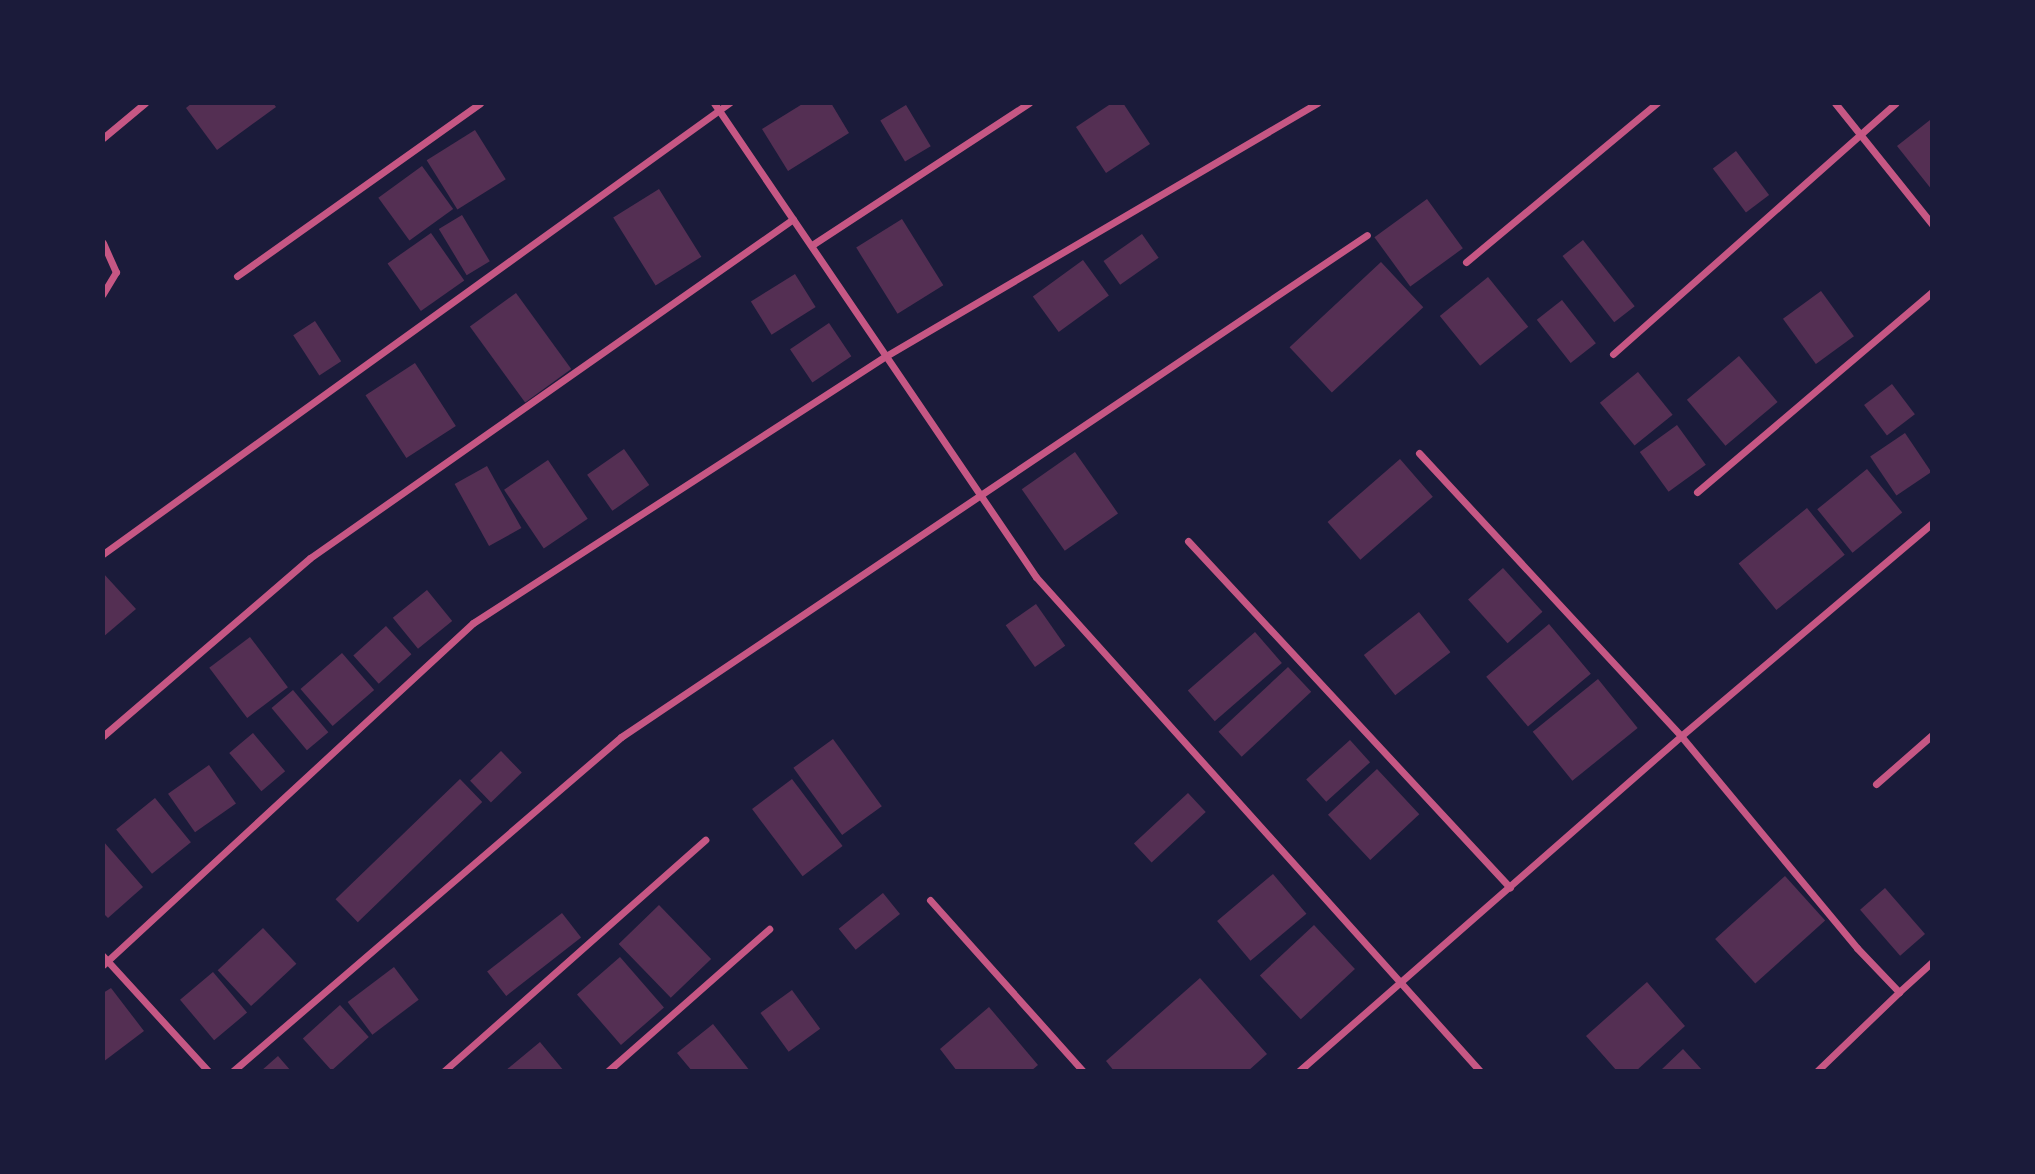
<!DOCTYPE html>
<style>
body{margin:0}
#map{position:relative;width:2035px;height:1174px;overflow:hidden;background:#1b1b3a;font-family:Mulish,sans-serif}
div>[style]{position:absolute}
.building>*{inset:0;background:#542f53;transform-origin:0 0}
.minor>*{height:7px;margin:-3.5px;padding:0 3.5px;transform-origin:3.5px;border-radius:3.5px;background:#c65784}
span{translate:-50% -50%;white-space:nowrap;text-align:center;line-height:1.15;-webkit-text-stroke:6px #1b1b3a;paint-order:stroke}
.frame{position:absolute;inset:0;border:105px solid #1b1b3a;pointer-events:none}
</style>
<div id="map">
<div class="building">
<div style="clip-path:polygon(192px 103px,273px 103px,276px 107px,217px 150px,186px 108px)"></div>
<div style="clip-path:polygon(804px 103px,831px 103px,849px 133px,788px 171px,762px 129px)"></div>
<div style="clip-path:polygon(1112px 103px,1123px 103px,1150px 144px,1106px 173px,1076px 127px)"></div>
<div style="left:906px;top:105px;width:48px;height:30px;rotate:59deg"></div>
<div style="clip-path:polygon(1930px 120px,1932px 122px,1932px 190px,1897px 146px)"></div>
<div style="left:475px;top:130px;width:58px;height:57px;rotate:58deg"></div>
<div style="left:1736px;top:151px;width:55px;height:29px;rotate:53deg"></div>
<div style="left:422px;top:166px;width:53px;height:54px;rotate:54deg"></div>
<div style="left:659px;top:189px;width:80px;height:54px;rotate:58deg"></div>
<div style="left:1427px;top:199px;width:61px;height:65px;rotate:54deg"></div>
<div style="left:462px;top:215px;width:54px;height:27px;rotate:59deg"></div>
<div style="left:902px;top:219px;width:78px;height:54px;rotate:58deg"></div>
<div style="left:431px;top:233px;width:58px;height:53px;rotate:55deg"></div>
<div style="left:1142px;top:234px;width:29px;height:47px;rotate:55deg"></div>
<div style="left:1583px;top:240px;width:84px;height:26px;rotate:52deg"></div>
<div style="left:1083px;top:260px;width:44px;height:62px;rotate:54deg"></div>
<div style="left:1381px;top:262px;width:62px;height:125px;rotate:47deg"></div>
<div style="left:795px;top:274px;width:39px;height:52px;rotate:58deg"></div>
<div style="left:1488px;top:277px;width:64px;height:62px;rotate:51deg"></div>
<div style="left:1821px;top:291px;width:56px;height:47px;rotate:54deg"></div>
<div style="left:516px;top:293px;width:94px;height:57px;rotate:54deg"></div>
<div style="left:1562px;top:300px;width:55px;height:32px;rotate:52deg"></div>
<div style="left:315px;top:321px;width:48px;height:26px;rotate:57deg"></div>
<div style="left:829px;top:323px;width:40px;height:47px;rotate:56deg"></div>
<div style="left:1739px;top:356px;width:60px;height:68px;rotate:50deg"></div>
<div style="left:415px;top:363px;width:75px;height:59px;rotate:57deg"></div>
<div style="left:1638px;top:372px;width:55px;height:49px;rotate:51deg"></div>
<div style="left:1892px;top:384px;width:38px;height:35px;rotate:53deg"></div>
<div style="left:1677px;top:425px;width:49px;height:46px;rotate:54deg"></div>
<div style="left:1905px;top:433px;width:47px;height:42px;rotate:56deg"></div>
<div style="left:624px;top:449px;width:44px;height:45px;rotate:55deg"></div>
<div style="left:1075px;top:452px;width:75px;height:65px;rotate:55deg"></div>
<div style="left:1400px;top:459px;width:50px;height:96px;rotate:49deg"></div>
<div style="left:548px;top:460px;width:71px;height:53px;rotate:56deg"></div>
<div style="left:487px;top:466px;width:71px;height:37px;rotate:61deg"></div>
<div style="left:1867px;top:469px;width:56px;height:64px;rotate:51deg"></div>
<div style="left:1807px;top:508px;width:60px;height:88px;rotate:51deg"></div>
<div style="left:1503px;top:568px;width:59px;height:47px;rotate:48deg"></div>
<div style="clip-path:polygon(103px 573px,136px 609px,103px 637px)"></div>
<div style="left:427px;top:590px;width:40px;height:44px;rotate:51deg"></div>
<div style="left:1036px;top:604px;width:51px;height:37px;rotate:55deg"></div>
<div style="left:1419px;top:612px;width:51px;height:70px;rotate:52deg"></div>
<div style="left:1549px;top:624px;width:65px;height:82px;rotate:50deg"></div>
<div style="left:386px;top:626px;width:38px;height:44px;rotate:48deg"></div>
<div style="left:1255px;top:632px;width:41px;height:89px;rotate:49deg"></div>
<div style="left:250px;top:637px;width:63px;height:51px;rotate:53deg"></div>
<div style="left:342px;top:653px;width:49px;height:55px;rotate:49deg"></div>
<div style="left:1288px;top:667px;width:34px;height:95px;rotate:47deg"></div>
<div style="left:1598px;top:679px;width:63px;height:84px;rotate:51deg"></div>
<div style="left:293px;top:690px;width:55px;height:28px;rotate:50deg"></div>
<div style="left:253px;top:733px;width:50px;height:31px;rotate:50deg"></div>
<div style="left:833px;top:739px;width:83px;height:49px;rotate:54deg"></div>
<div style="left:1350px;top:740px;width:30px;height:59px;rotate:48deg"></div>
<div style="left:501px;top:751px;width:30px;height:43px;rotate:46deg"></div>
<div style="left:209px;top:765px;width:47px;height:50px;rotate:55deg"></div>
<div style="left:1377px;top:769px;width:62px;height:67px;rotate:47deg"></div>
<div style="left:460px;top:779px;width:32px;height:173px;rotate:46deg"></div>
<div style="left:792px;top:779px;width:84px;height:50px;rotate:53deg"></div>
<div style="left:1188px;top:793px;width:26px;height:74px;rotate:47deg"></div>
<div style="left:155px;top:798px;width:57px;height:50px;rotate:51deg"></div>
<div style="clip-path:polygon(103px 841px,143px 887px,108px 918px,103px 913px)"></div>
<div style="left:1273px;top:874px;width:52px;height:73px;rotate:50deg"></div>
<div style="left:1785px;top:876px;width:60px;height:94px;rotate:48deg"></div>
<div style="left:1885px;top:888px;width:61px;height:33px;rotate:49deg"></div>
<div style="left:883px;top:893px;width:27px;height:57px;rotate:51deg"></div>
<div style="left:659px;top:905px;width:75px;height:56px;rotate:46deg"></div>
<div style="left:562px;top:913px;width:31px;height:95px;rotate:52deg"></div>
<div style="left:1314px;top:925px;width:60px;height:74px;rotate:47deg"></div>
<div style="left:263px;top:928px;width:49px;height:62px;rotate:47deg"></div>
<div style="left:620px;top:957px;width:67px;height:57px;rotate:49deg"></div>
<div style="left:394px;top:967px;width:41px;height:58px;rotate:53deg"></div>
<div style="left:213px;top:972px;width:53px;height:43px;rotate:50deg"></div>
<div style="clip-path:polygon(1200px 978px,1267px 1054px,1248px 1071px,1114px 1071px,1106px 1061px)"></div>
<div style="clip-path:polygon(1647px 982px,1685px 1026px,1636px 1071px,1617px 1071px,1586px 1036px)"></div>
<div style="clip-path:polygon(111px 988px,144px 1031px,103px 1062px,103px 993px)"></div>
<div style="left:792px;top:990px;width:48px;height:39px;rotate:54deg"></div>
<div style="left:340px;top:1005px;width:43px;height:50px;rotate:48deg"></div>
<div style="clip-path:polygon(989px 1007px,1038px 1065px,1031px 1071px,957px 1071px,940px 1049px)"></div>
<div style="clip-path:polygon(713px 1024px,750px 1071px,692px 1071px,677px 1053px)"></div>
<div style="clip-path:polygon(540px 1042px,564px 1071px,505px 1071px)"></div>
<div style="clip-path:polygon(1683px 1049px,1703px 1071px,1660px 1071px)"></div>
<div style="clip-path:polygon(278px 1056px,291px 1071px,261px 1071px)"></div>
</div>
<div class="minor">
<div style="left:714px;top:103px;width:573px;rotate:55.81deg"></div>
<div style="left:1036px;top:577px;width:664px;rotate:48.05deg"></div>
<div style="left:1835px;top:103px;width:155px;rotate:51.3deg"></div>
<div style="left:103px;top:138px;width:55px;rotate:-39.8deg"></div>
<div style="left:103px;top:243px;width:32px;rotate:66deg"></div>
<div style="left:116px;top:272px;width:26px;rotate:121deg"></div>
<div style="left:812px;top:245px;width:259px;rotate:-33.2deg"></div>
<div style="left:1466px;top:262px;width:249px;rotate:-39.8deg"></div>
<div style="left:237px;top:276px;width:298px;rotate:-35.4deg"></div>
<div style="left:1613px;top:354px;width:378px;rotate:-41.6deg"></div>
<div style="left:1419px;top:453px;width:386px;rotate:47.2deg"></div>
<div style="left:1681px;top:736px;width:276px;rotate:50.3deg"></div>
<div style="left:1857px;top:948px;width:61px;rotate:46.3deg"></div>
<div style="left:1899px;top:992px;width:45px;rotate:-42.3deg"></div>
<div style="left:1697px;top:492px;width:309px;rotate:-40.4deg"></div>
<div style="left:1188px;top:541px;width:473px;rotate:47.1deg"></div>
<div style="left:103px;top:554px;width:772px;rotate:-35.77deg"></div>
<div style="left:103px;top:736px;width:273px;rotate:-40.7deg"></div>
<div style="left:310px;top:558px;width:590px;rotate:-35.06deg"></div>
<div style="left:1876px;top:784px;width:74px;rotate:-41.2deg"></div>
<div style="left:930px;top:900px;width:229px;rotate:48.2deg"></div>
<div style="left:103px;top:956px;width:156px;rotate:47.6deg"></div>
<div style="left:103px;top:965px;width:504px;rotate:-42.75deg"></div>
<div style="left:473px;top:623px;width:492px;rotate:-32.9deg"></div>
<div style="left:886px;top:356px;width:500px;rotate:-30.4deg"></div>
<div style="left:233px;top:1071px;width:512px;rotate:-40.72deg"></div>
<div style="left:621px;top:737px;width:899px;rotate:-33.94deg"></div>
<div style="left:444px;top:1071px;width:349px;rotate:-41.5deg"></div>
<div style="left:608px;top:1071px;width:215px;rotate:-41.4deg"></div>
<div style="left:1299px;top:1071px;width:508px;rotate:-41.25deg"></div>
<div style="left:1681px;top:736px;width:329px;rotate:-40.3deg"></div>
<div style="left:1817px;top:1071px;width:114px;rotate:-43.9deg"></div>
</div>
<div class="frame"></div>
</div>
